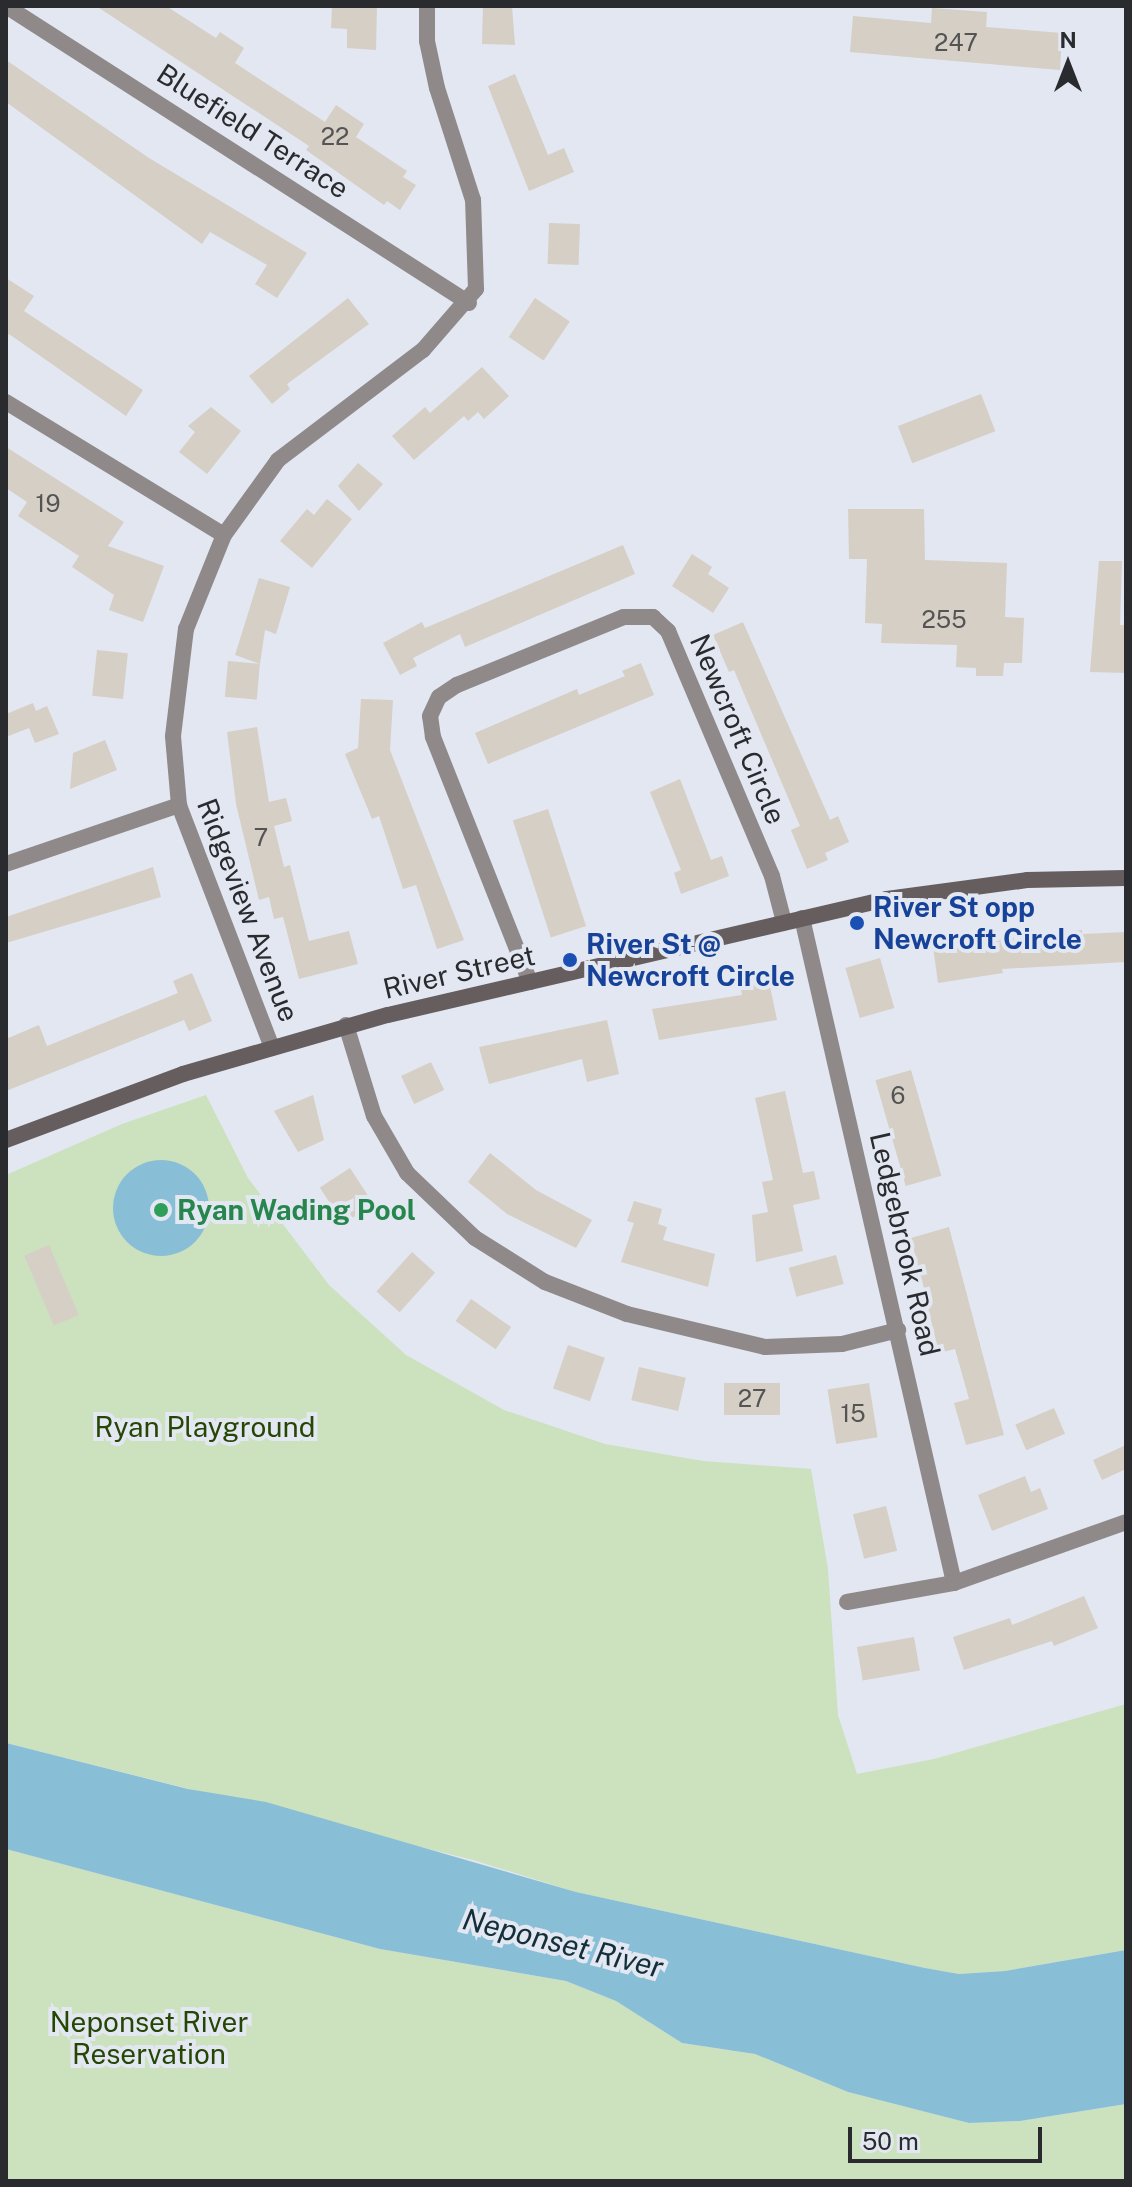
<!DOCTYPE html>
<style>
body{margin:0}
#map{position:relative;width:1132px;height:2187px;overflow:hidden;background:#e2e7f1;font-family:"Public Sans",sans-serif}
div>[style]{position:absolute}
.green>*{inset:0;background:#cce1bd}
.water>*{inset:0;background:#88bfd7}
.round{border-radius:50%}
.building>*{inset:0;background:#d6cfc6;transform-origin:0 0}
.street>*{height:16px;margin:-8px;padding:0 8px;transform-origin:8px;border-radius:8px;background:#8f898a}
.secondary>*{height:16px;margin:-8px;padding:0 8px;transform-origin:8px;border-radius:8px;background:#655d5e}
.dots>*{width:22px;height:22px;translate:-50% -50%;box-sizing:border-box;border:4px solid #e2e7f1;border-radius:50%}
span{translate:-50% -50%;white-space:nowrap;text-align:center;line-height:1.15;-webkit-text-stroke:8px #e2e7f1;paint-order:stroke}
.number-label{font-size:24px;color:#545454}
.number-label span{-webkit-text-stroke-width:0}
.street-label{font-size:28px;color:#292b2e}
.transit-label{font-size:28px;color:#164399;font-weight:700}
.left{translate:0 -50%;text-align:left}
.leisure-label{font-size:28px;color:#27864d;font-weight:700}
.park-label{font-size:28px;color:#264603}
.water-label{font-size:30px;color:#132f3a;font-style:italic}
.frame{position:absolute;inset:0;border:8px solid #292b2e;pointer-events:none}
.north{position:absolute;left:1028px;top:24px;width:80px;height:80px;-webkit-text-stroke:6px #e2e7f1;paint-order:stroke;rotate:0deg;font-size:22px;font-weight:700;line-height:32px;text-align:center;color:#292b2e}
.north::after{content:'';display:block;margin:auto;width:28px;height:36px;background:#292b2e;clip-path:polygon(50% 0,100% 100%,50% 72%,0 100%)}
.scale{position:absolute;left:848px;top:2127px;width:194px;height:36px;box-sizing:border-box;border:4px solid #292b2e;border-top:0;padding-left:10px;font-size:24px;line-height:28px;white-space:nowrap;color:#292b2e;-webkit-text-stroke:6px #e2e7f1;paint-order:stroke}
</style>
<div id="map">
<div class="green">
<div style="clip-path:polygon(206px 1095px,248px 1178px,329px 1285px,406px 1355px,504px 1410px,605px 1444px,703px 1461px,811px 1469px,828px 1569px,838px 1715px,857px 1774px,934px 1759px,1126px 1704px,1126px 1950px,1005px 1971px,959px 1974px,925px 1968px,576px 1892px,473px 1860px,6px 1743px,6px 1175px,122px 1124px)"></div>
<div style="clip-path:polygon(6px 1849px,380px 1949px,566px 1981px,616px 2001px,682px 2043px,755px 2054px,848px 2092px,969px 2123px,1020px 2121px,1126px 2104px,1126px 2181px,6px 2181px)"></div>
</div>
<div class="water">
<div class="round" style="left:113px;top:1160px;width:96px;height:96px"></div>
<div style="clip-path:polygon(6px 1743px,188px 1789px,266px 1802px,576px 1892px,925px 1968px,959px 1974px,1005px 1971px,1126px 1950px,1126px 2104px,1020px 2121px,969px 2123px,848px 2092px,755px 2054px,682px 2043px,616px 2001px,566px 1981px,380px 1949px,6px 1849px)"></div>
</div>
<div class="building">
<div style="clip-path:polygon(96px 6px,166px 6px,216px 38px,220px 32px,244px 48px,235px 63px,325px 122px,336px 105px,364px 124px,356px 137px,407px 171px,403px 177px,416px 185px,400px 210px,387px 201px,384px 205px,306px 150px,309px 146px)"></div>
<div style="clip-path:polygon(377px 6px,376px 50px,347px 48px,347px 29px,331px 28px,332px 7px)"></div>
<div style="clip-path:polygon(483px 6px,512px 6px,515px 45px,482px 44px)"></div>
<div style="clip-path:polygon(932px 8px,987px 12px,986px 27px,1062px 33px,1060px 70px,850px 52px,853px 16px,931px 23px)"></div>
<div style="clip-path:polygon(6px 60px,149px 158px,307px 253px,277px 298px,255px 284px,267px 265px,210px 232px,202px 244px,6px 102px)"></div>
<div style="clip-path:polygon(515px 74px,548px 155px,564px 148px,574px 172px,529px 191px,488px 86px)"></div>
<div style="left:549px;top:223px;width:31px;height:41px;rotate:2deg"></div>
<div style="clip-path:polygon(6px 278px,34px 296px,24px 311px,143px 390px,126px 416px,9px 334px,6px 338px)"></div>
<div style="clip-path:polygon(348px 298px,369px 324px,287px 384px,290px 389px,272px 404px,249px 376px)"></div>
<div style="left:535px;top:298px;width:42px;height:47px;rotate:34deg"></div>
<div style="clip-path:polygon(482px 367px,509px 396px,484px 419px,478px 412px,468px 421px,464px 416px,414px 460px,392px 436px,425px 407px,430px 413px)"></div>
<div style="left:981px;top:394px;width:40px;height:89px;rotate:69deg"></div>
<div style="clip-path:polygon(211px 407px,241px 431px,207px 474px,179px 452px,195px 432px,188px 426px)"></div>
<div style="clip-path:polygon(6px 447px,124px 522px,108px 546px,164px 566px,143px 622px,109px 610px,114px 595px,72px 567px,79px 556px,18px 516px,27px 502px,6px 488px)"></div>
<div style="clip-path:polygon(358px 463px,383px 484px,359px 511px,338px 486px)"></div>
<div style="clip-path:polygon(327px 499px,352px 519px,312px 568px,280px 541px,307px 509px,314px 515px)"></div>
<div style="clip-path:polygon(848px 509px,924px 509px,925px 560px,1007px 563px,1005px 617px,1024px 618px,1022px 663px,1004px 663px,1003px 676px,976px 676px,976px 668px,956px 667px,957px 645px,881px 643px,882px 624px,865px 623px,867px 559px,849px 559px)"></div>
<div style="clip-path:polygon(623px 545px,635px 574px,465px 647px,460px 634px,413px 658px,417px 666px,400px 675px,383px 643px,422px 622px,425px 628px)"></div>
<div style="clip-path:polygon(692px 554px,712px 567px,708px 574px,729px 588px,713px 613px,672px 586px)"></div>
<div style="clip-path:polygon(1099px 561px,1122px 561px,1120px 625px,1126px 625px,1126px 673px,1090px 672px)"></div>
<div style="clip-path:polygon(259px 578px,290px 587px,276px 634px,265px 630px,260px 664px,235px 655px)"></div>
<div style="clip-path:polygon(743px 622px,830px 820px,838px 816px,849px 842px,825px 853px,828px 860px,807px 869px,791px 830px,800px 826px,734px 670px,729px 672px,713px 635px)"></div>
<div style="left:97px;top:650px;width:31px;height:46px;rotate:6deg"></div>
<div style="left:228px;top:661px;width:32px;height:36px;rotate:5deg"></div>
<div style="clip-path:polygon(641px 663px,654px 695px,488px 764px,475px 733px,577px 689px,579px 695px,625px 676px,622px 671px)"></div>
<div style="clip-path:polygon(361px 699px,393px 700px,390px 750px,464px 940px,437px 949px,416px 885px,403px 889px,379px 816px,372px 819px,345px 754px,358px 748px)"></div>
<div style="clip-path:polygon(33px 703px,36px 711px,47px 706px,59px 734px,35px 743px,29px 728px,6px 737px,6px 714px)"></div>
<div style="clip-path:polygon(257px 727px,269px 802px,286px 798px,292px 821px,274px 826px,284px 867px,290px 865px,309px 941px,349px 931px,358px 964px,299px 979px,283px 917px,274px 919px,269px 897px,259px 900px,236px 804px,227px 732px)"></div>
<div style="clip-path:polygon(105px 740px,117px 770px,70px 789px,73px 753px)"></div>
<div style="clip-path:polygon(680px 779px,711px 860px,722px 856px,729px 876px,681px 894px,674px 873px,681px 870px,650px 792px)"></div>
<div style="left:548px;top:809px;width:123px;height:37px;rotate:72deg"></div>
<div style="clip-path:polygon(153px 867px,161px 897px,6px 943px,6px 917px)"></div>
<div style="clip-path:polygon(1082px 930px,1082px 934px,1126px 932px,1126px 962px,1002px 969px,1003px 973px,938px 983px,933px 947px)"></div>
<div style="left:880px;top:958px;width:52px;height:36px;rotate:74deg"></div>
<div style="clip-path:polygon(767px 972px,777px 1020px,659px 1040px,652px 1009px,742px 995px,739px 979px)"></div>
<div style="clip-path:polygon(192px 973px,212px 1021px,189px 1031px,184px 1020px,6px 1091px,6px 1039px,39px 1025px,47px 1046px,178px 993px,173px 981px)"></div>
<div style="clip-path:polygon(607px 1020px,619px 1074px,587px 1082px,582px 1059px,489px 1084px,479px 1047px)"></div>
<div style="left:431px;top:1062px;width:31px;height:33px;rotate:65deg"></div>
<div style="left:911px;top:1070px;width:110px;height:37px;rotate:74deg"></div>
<div style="clip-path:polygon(785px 1091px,803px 1173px,814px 1171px,820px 1199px,793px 1205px,803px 1251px,756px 1262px,752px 1215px,768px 1212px,762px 1182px,773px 1180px,755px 1098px)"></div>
<div style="clip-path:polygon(313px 1095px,324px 1140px,298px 1152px,274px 1111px)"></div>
<div style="clip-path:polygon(490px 1153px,536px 1190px,592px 1220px,576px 1248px,507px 1214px,468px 1182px)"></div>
<div style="left:350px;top:1168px;width:43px;height:36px;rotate:57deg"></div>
<div style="clip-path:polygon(634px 1201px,662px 1209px,658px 1224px,667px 1227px,663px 1240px,715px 1254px,708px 1287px,621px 1262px,634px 1223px,627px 1221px)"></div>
<div style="clip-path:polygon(949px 1227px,1004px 1435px,966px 1445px,954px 1403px,969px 1399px,955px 1349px,939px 1353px,911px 1238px)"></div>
<div style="left:49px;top:1245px;width:76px;height:27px;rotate:67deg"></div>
<div style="left:412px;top:1252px;width:31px;height:53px;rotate:42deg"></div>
<div style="left:836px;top:1255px;width:30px;height:49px;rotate:75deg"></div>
<div style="left:471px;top:1299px;width:49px;height:27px;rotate:35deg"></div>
<div style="left:568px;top:1345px;width:39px;height:46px;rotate:19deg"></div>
<div style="left:639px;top:1367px;width:48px;height:34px;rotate:13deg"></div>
<div style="left:724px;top:1383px;width:56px;height:32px"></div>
<div style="left:869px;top:1383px;width:55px;height:42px;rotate:81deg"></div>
<div style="left:1054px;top:1408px;width:28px;height:42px;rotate:67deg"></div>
<div style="clip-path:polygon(1126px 1445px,1126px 1469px,1102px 1480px,1093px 1460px)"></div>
<div style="clip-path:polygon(1025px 1476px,1031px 1492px,1040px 1488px,1048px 1509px,992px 1531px,978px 1495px)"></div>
<div style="left:886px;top:1506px;width:46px;height:34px;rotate:76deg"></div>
<div style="clip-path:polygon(1084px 1596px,1098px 1628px,1054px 1646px,1052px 1641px,964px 1670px,953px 1637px,1010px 1618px,1012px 1625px)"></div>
<div style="left:914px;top:1637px;width:34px;height:58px;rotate:80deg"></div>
</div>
<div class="street">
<div style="left:6px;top:6px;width:550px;rotate:32.68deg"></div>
<div style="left:6px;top:402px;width:255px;rotate:31.4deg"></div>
<div style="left:6px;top:864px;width:183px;rotate:-18.8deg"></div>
<div style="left:802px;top:918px;width:682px;rotate:77.12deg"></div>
<div style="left:530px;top:982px;width:264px;rotate:-111.6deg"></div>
<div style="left:433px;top:737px;width:21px;rotate:-98deg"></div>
<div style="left:430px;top:716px;width:21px;rotate:-65deg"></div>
<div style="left:439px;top:697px;width:22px;rotate:-34deg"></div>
<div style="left:457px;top:685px;width:180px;rotate:-22.2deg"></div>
<div style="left:624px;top:617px;width:29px"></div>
<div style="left:653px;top:617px;width:21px;rotate:43deg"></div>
<div style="left:668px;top:631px;width:266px;rotate:67deg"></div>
<div style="left:772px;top:876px;width:48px;rotate:75.4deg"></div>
<div style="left:346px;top:1025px;width:95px;rotate:72.9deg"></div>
<div style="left:374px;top:1116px;width:66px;rotate:59.9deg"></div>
<div style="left:407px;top:1173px;width:94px;rotate:43.7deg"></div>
<div style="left:475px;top:1238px;width:83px;rotate:32.2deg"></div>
<div style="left:545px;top:1282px;width:88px;rotate:21.3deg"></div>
<div style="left:627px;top:1314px;width:142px;rotate:13.4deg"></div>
<div style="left:765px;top:1347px;width:77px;rotate:-2.2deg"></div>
<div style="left:842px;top:1344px;width:58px;rotate:-14deg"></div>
<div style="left:271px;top:1045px;width:257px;rotate:-111deg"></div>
<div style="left:179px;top:805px;width:69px;rotate:-95deg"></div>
<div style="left:173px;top:736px;width:108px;rotate:-83.1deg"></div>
<div style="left:186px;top:629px;width:101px;rotate:-68deg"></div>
<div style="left:224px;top:535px;width:92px;rotate:-54.2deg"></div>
<div style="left:278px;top:460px;width:182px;rotate:-37.2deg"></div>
<div style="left:423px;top:350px;width:81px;rotate:-49deg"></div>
<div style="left:476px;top:289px;width:89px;rotate:-91.9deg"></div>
<div style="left:473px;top:200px;width:118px;rotate:-107.8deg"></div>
<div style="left:437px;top:88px;width:48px;rotate:-102deg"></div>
<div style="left:427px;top:41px;width:35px;rotate:-90deg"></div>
<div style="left:847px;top:1602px;width:109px;rotate:-10.1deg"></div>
<div style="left:954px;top:1583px;width:182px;rotate:-19.5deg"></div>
</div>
<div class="secondary">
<div style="left:6px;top:1140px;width:189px;rotate:-20.4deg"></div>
<div style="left:183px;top:1074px;width:213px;rotate:-16.1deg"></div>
<div style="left:388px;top:1015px;width:512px;rotate:-13.09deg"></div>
<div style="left:887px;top:899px;width:141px;rotate:-7.7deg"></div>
<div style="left:1027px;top:880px;width:99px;rotate:-1.2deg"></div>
</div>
<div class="dots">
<div style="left:857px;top:923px;background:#1a4fb4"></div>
<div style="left:570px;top:960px;background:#1a4fb4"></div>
<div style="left:161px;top:1210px;background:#2e9e5b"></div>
</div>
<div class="number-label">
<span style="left:956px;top:43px">247</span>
<span style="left:335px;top:137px">22</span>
<span style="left:48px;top:504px">19</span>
<span style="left:944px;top:620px">255</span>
<span style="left:261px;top:838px">7</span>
<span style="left:898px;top:1096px">6</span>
<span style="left:752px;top:1399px">27</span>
<span style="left:853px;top:1414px">15</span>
</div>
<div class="street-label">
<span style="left:253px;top:131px;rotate:33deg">Bluefield Terrace</span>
<span style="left:738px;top:729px;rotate:67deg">Newcroft Circle</span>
<span style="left:248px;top:910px;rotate:69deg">Ridgeview Avenue</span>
<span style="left:459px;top:972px;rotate:-13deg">River Street</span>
<span style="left:905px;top:1244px;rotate:77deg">Ledgebrook Road</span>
</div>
<div class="transit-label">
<span class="left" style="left:873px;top:923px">River St opp<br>Newcroft Circle</span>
<span class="left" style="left:586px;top:960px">River St @<br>Newcroft Circle</span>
</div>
<div class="leisure-label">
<span class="left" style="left:177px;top:1210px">Ryan Wading Pool</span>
</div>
<div class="park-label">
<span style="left:205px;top:1427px">Ryan Playground</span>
<span style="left:149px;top:2038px">Neponset River<br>Reservation</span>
</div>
<div class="water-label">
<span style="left:563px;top:1943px;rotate:14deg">Neponset River</span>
</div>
<div class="frame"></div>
<div class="north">N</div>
<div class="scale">50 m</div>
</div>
